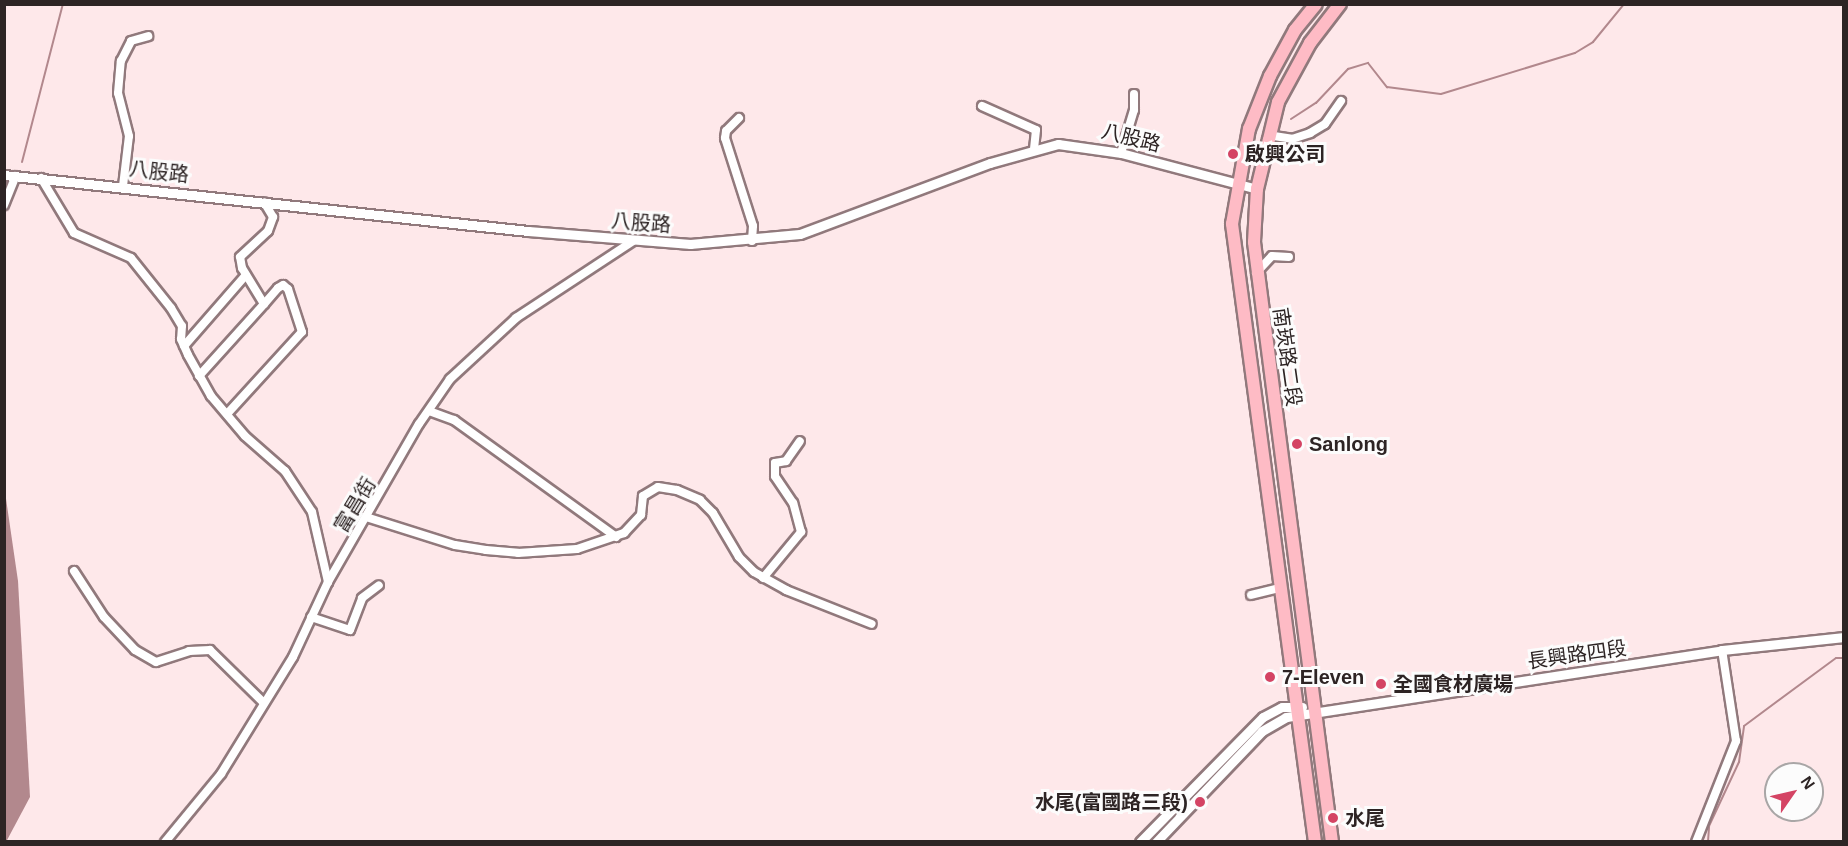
<!DOCTYPE html>
<meta charset="utf-8">
<style>
body{margin:0}
#map{position:relative;width:1848px;height:846px;overflow:hidden;background:#fee8ea;font-family:Arial,"Noto Sans TC",sans-serif}
div>[style]{position:absolute}
.water>*{inset:0;background:#b2888d}
.stream>*{height:2px;margin:-1px;padding:0 1px;transform-origin:1px;border-radius:1px;background:#b2888d}
.roads{filter:drop-shadow(2px 0 #91797c) drop-shadow(-2px 0 #91797c) drop-shadow(0 2px #91797c) drop-shadow(0 -2px #91797c)}
.minor>*{height:8px;margin:-4px;padding:0 4px;transform-origin:4px;border-radius:4px;background:#fff}
.tertiary>*{height:9px;margin:-4.5px;padding:0 4.5px;transform-origin:4.5px;border-radius:4.5px;background:#fff}
.primary>*{height:12px;margin:-6px;padding:0 6px;transform-origin:6px;border-radius:6px;background:#febbc5}
.dots>*{width:16px;height:16px;translate:-50% -50%;box-sizing:border-box;border:3px solid #fcfcfc;border-radius:50%}
span{translate:-50% -50%;white-space:nowrap;text-align:center;line-height:1.15;-webkit-text-stroke:6px #fcfcfc;paint-order:stroke}
.street-label{font-size:20px;color:#2d2424}
.poi-label{font-size:20px;color:#2d2424;font-weight:700}
.left{translate:0 -50%;text-align:left}
.right{translate:-100% -50%;text-align:right}
.frame{position:absolute;inset:0;border:6px solid #2d2424;pointer-events:none}
.north{position:absolute;left:1764px;top:762px;width:60px;height:60px;box-sizing:border-box;background:#fcfcfc;border:2px solid #a9a6a6;border-radius:50%;rotate:56deg;font-size:16px;font-weight:700;line-height:24px;text-align:center;color:#2d2424}
.north::after{content:'';display:block;margin:auto;width:21px;height:27px;background:#d44464;clip-path:polygon(50% 0,100% 100%,50% 72%,0 100%)}
</style>
<div id="map">
<div class="water">
<div style="clip-path:polygon(4px 485px,18px 581px,30px 797px,6px 842px)"></div>
</div>
<div class="stream">
<div style="left:1291px;top:119px;width:30px;rotate:-33deg"></div>
<div style="left:1316px;top:103px;width:47px;rotate:-46.7deg"></div>
<div style="left:1348px;top:69px;width:21px;rotate:-17deg"></div>
<div style="left:1368px;top:63px;width:31px;rotate:52deg"></div>
<div style="left:1387px;top:87px;width:54px;rotate:7.4deg"></div>
<div style="left:1441px;top:94px;width:140px;rotate:-17deg"></div>
<div style="left:1575px;top:53px;width:21px;rotate:-31deg"></div>
<div style="left:1593px;top:42px;width:49px;rotate:-50.8deg"></div>
<div style="left:22px;top:162px;width:163px;rotate:-75.5deg"></div>
<div style="left:1708px;top:842px;width:16px;rotate:-86deg"></div>
<div style="left:1709px;top:826px;width:71px;rotate:-64.9deg"></div>
<div style="left:1739px;top:762px;width:36px;rotate:-82deg"></div>
<div style="left:1744px;top:726px;width:114px;rotate:-36.5deg"></div>
<div style="left:1836px;top:658px;width:8px"></div>
</div>
<div class="roads">
<div class="minor">
<div style="left:982px;top:106px;width:59px;rotate:24deg"></div>
<div style="left:1036px;top:130px;width:18px;rotate:96deg"></div>
<div style="left:739px;top:118px;width:18px;rotate:135deg"></div>
<div style="left:726px;top:131px;width:7px;rotate:98deg"></div>
<div style="left:725px;top:138px;width:92px;rotate:72.3deg"></div>
<div style="left:753px;top:226px;width:15px;rotate:94deg"></div>
<div style="left:1267px;top:140px;width:8px;rotate:-30deg"></div>
<div style="left:1274px;top:136px;width:18px;rotate:9deg"></div>
<div style="left:1292px;top:139px;width:19px;rotate:-18deg"></div>
<div style="left:1310px;top:133px;width:17px;rotate:-31deg"></div>
<div style="left:1325px;top:124px;width:28px;rotate:-55deg"></div>
<div style="left:1121px;top:153px;width:45px;rotate:-73.2deg"></div>
<div style="left:1134px;top:110px;width:16px;rotate:-90deg"></div>
<div style="left:41px;top:178px;width:64px;rotate:59deg"></div>
<div style="left:74px;top:233px;width:62px;rotate:23.7deg"></div>
<div style="left:131px;top:258px;width:64px;rotate:51.3deg"></div>
<div style="left:171px;top:308px;width:21px;rotate:59deg"></div>
<div style="left:182px;top:326px;width:13px;rotate:94deg"></div>
<div style="left:181px;top:339px;width:17px;rotate:66deg"></div>
<div style="left:188px;top:355px;width:47px;rotate:60.7deg"></div>
<div style="left:211px;top:396px;width:52px;rotate:49.6deg"></div>
<div style="left:245px;top:436px;width:53px;rotate:41.2deg"></div>
<div style="left:285px;top:471px;width:49px;rotate:56.6deg"></div>
<div style="left:312px;top:512px;width:72px;rotate:77.1deg"></div>
<div style="left:123px;top:186px;width:50px;rotate:-83.2deg"></div>
<div style="left:129px;top:136px;width:44px;rotate:-104.3deg"></div>
<div style="left:118px;top:93px;width:32px;rotate:-85deg"></div>
<div style="left:121px;top:61px;width:22px;rotate:-63deg"></div>
<div style="left:131px;top:41px;width:18px;rotate:-16deg"></div>
<div style="left:4px;top:205px;width:31px;rotate:-68deg"></div>
<div style="left:1256px;top:273px;width:23px;rotate:-47deg"></div>
<div style="left:1272px;top:256px;width:17px;rotate:3deg"></div>
<div style="left:184px;top:346px;width:94px;rotate:-48.9deg"></div>
<div style="left:199px;top:376px;width:97px;rotate:-47.9deg"></div>
<div style="left:429px;top:411px;width:27px;rotate:20deg"></div>
<div style="left:454px;top:420px;width:200px;rotate:35.8deg"></div>
<div style="left:227px;top:414px;width:111px;rotate:-47.6deg"></div>
<div style="left:302px;top:332px;width:45px;rotate:-108deg"></div>
<div style="left:288px;top:289px;width:6px;rotate:-141deg"></div>
<div style="left:283px;top:285px;width:6px;rotate:149deg"></div>
<div style="left:278px;top:288px;width:21px;rotate:131deg"></div>
<div style="left:264px;top:304px;width:42px;rotate:-121.4deg"></div>
<div style="left:242px;top:268px;width:11px;rotate:-100deg"></div>
<div style="left:240px;top:257px;width:38px;rotate:-43deg"></div>
<div style="left:268px;top:231px;width:15px;rotate:-70deg"></div>
<div style="left:273px;top:217px;width:17px;rotate:-121deg"></div>
<div style="left:366px;top:517px;width:93px;rotate:17.5deg"></div>
<div style="left:455px;top:545px;width:31px;rotate:9deg"></div>
<div style="left:486px;top:550px;width:32px;rotate:5deg"></div>
<div style="left:518px;top:553px;width:59px;rotate:-3.9deg"></div>
<div style="left:577px;top:549px;width:50px;rotate:-18.8deg"></div>
<div style="left:624px;top:533px;width:25px;rotate:-47deg"></div>
<div style="left:641px;top:515px;width:19px;rotate:-84deg"></div>
<div style="left:643px;top:496px;width:17px;rotate:-31deg"></div>
<div style="left:658px;top:487px;width:19px;rotate:9deg"></div>
<div style="left:677px;top:490px;width:25px;rotate:23deg"></div>
<div style="left:700px;top:500px;width:18px;rotate:45deg"></div>
<div style="left:713px;top:513px;width:51px;rotate:59.4deg"></div>
<div style="left:739px;top:557px;width:21px;rotate:45deg"></div>
<div style="left:754px;top:572px;width:37px;rotate:29deg"></div>
<div style="left:786px;top:590px;width:92px;rotate:21.6deg"></div>
<div style="left:74px;top:571px;width:55px;rotate:56.9deg"></div>
<div style="left:104px;top:617px;width:45px;rotate:46.8deg"></div>
<div style="left:135px;top:650px;width:24px;rotate:30deg"></div>
<div style="left:156px;top:662px;width:35px;rotate:-18deg"></div>
<div style="left:189px;top:651px;width:21px;rotate:-3deg"></div>
<div style="left:210px;top:650px;width:74px;rotate:44.5deg"></div>
<div style="left:763px;top:578px;width:60px;rotate:-50.4deg"></div>
<div style="left:801px;top:532px;width:30px;rotate:-105deg"></div>
<div style="left:793px;top:503px;width:32px;rotate:-124deg"></div>
<div style="left:775px;top:476px;width:13px;rotate:-90deg"></div>
<div style="left:775px;top:463px;width:11px;rotate:-10deg"></div>
<div style="left:786px;top:461px;width:24px;rotate:-55deg"></div>
<div style="left:1251px;top:595px;width:30px;rotate:-14deg"></div>
<div style="left:311px;top:617px;width:41px;rotate:18.4deg"></div>
<div style="left:350px;top:630px;width:34px;rotate:-69deg"></div>
<div style="left:362px;top:598px;width:21px;rotate:-37deg"></div>
<div style="left:165px;top:842px;width:88px;rotate:-50.5deg"></div>
<div style="left:221px;top:774px;width:137px;rotate:-58.4deg"></div>
<div style="left:293px;top:657px;width:83px;rotate:-65deg"></div>
<div style="left:328px;top:582px;width:182px;rotate:-60.1deg"></div>
<div style="left:419px;top:424px;width:55px;rotate:-55.4deg"></div>
<div style="left:450px;top:379px;width:90px;rotate:-42.7deg"></div>
<div style="left:516px;top:318px;width:140px;rotate:-33.3deg"></div>
<div style="left:1696px;top:842px;width:109px;rotate:-68.4deg"></div>
<div style="left:1736px;top:741px;width:92px;rotate:-98.7deg"></div>
</div>
<div class="tertiary">
<div style="left:4px;top:175px;width:527px;rotate:6.1deg"></div>
<div style="left:528px;top:231px;width:163px;rotate:4.6deg"></div>
<div style="left:690px;top:244px;width:110px;rotate:-5.2deg"></div>
<div style="left:800px;top:234px;width:203px;rotate:-20.5deg"></div>
<div style="left:990px;top:163px;width:71px;rotate:-15.6deg"></div>
<div style="left:1058px;top:144px;width:64px;rotate:8.1deg"></div>
<div style="left:1121px;top:153px;width:141px;rotate:14.8deg"></div>
<div style="left:1140px;top:842px;width:175px;rotate:-45.5deg"></div>
<div style="left:1263px;top:717px;width:21px;rotate:-28deg"></div>
<div style="left:1282px;top:707px;width:20px"></div>
<div style="left:1156px;top:842px;width:153px;rotate:-46.3deg"></div>
<div style="left:1262px;top:731px;width:28px;rotate:-30deg"></div>
<div style="left:1286px;top:717px;width:441px;rotate:-8.7deg"></div>
<div style="left:1722px;top:650px;width:123px;rotate:-6.1deg"></div>
</div>
<div class="primary">
<div style="left:1315px;top:842px;width:624px;rotate:-97.65deg"></div>
<div style="left:1232px;top:224px;width:97px;rotate:-79.9deg"></div>
<div style="left:1249px;top:129px;width:57px;rotate:-68.4deg"></div>
<div style="left:1270px;top:76px;width:52px;rotate:-61.5deg"></div>
<div style="left:1295px;top:30px;width:33px;rotate:-51deg"></div>
<div style="left:1332px;top:842px;width:605px;rotate:-97.41deg"></div>
<div style="left:1254px;top:242px;width:53px;rotate:-86.8deg"></div>
<div style="left:1257px;top:189px;width:89px;rotate:-76.4deg"></div>
<div style="left:1278px;top:102px;width:67px;rotate:-61.5deg"></div>
<div style="left:1310px;top:43px;width:49px;rotate:-52.4deg"></div>
</div>
</div>
<div class="dots">
<div style="left:1233px;top:154px;background:#d44464"></div>
<div style="left:1297px;top:444px;background:#d44464"></div>
<div style="left:1270px;top:677px;background:#d44464"></div>
<div style="left:1381px;top:684px;background:#d44464"></div>
<div style="left:1200px;top:802px;background:#d44464"></div>
<div style="left:1333px;top:818px;background:#d44464"></div>
</div>
<div class="street-label">
<span style="left:1131px;top:138px;rotate:14deg">八股路</span>
<span style="left:159px;top:172px;rotate:6deg">八股路</span>
<span style="left:641px;top:223px;rotate:4deg">八股路</span>
<span style="left:1287px;top:357px;rotate:82deg">南崁路二段</span>
<span style="left:355px;top:505px;rotate:-59deg">富昌街</span>
<span style="left:1577px;top:655px;rotate:-8deg">長興路四段</span>
</div>
<div class="poi-label">
<span class="left" style="left:1245px;top:154px">啟興公司</span>
<span class="left" style="left:1309px;top:444px">Sanlong</span>
<span class="left" style="left:1282px;top:677px">7-Eleven</span>
<span class="left" style="left:1393px;top:684px">全國食材廣場</span>
<span class="right" style="left:1188px;top:802px">水尾(富國路三段)</span>
<span class="left" style="left:1345px;top:818px">水尾</span>
</div>
<div class="frame"></div>
<div class="north">N</div>
</div>
